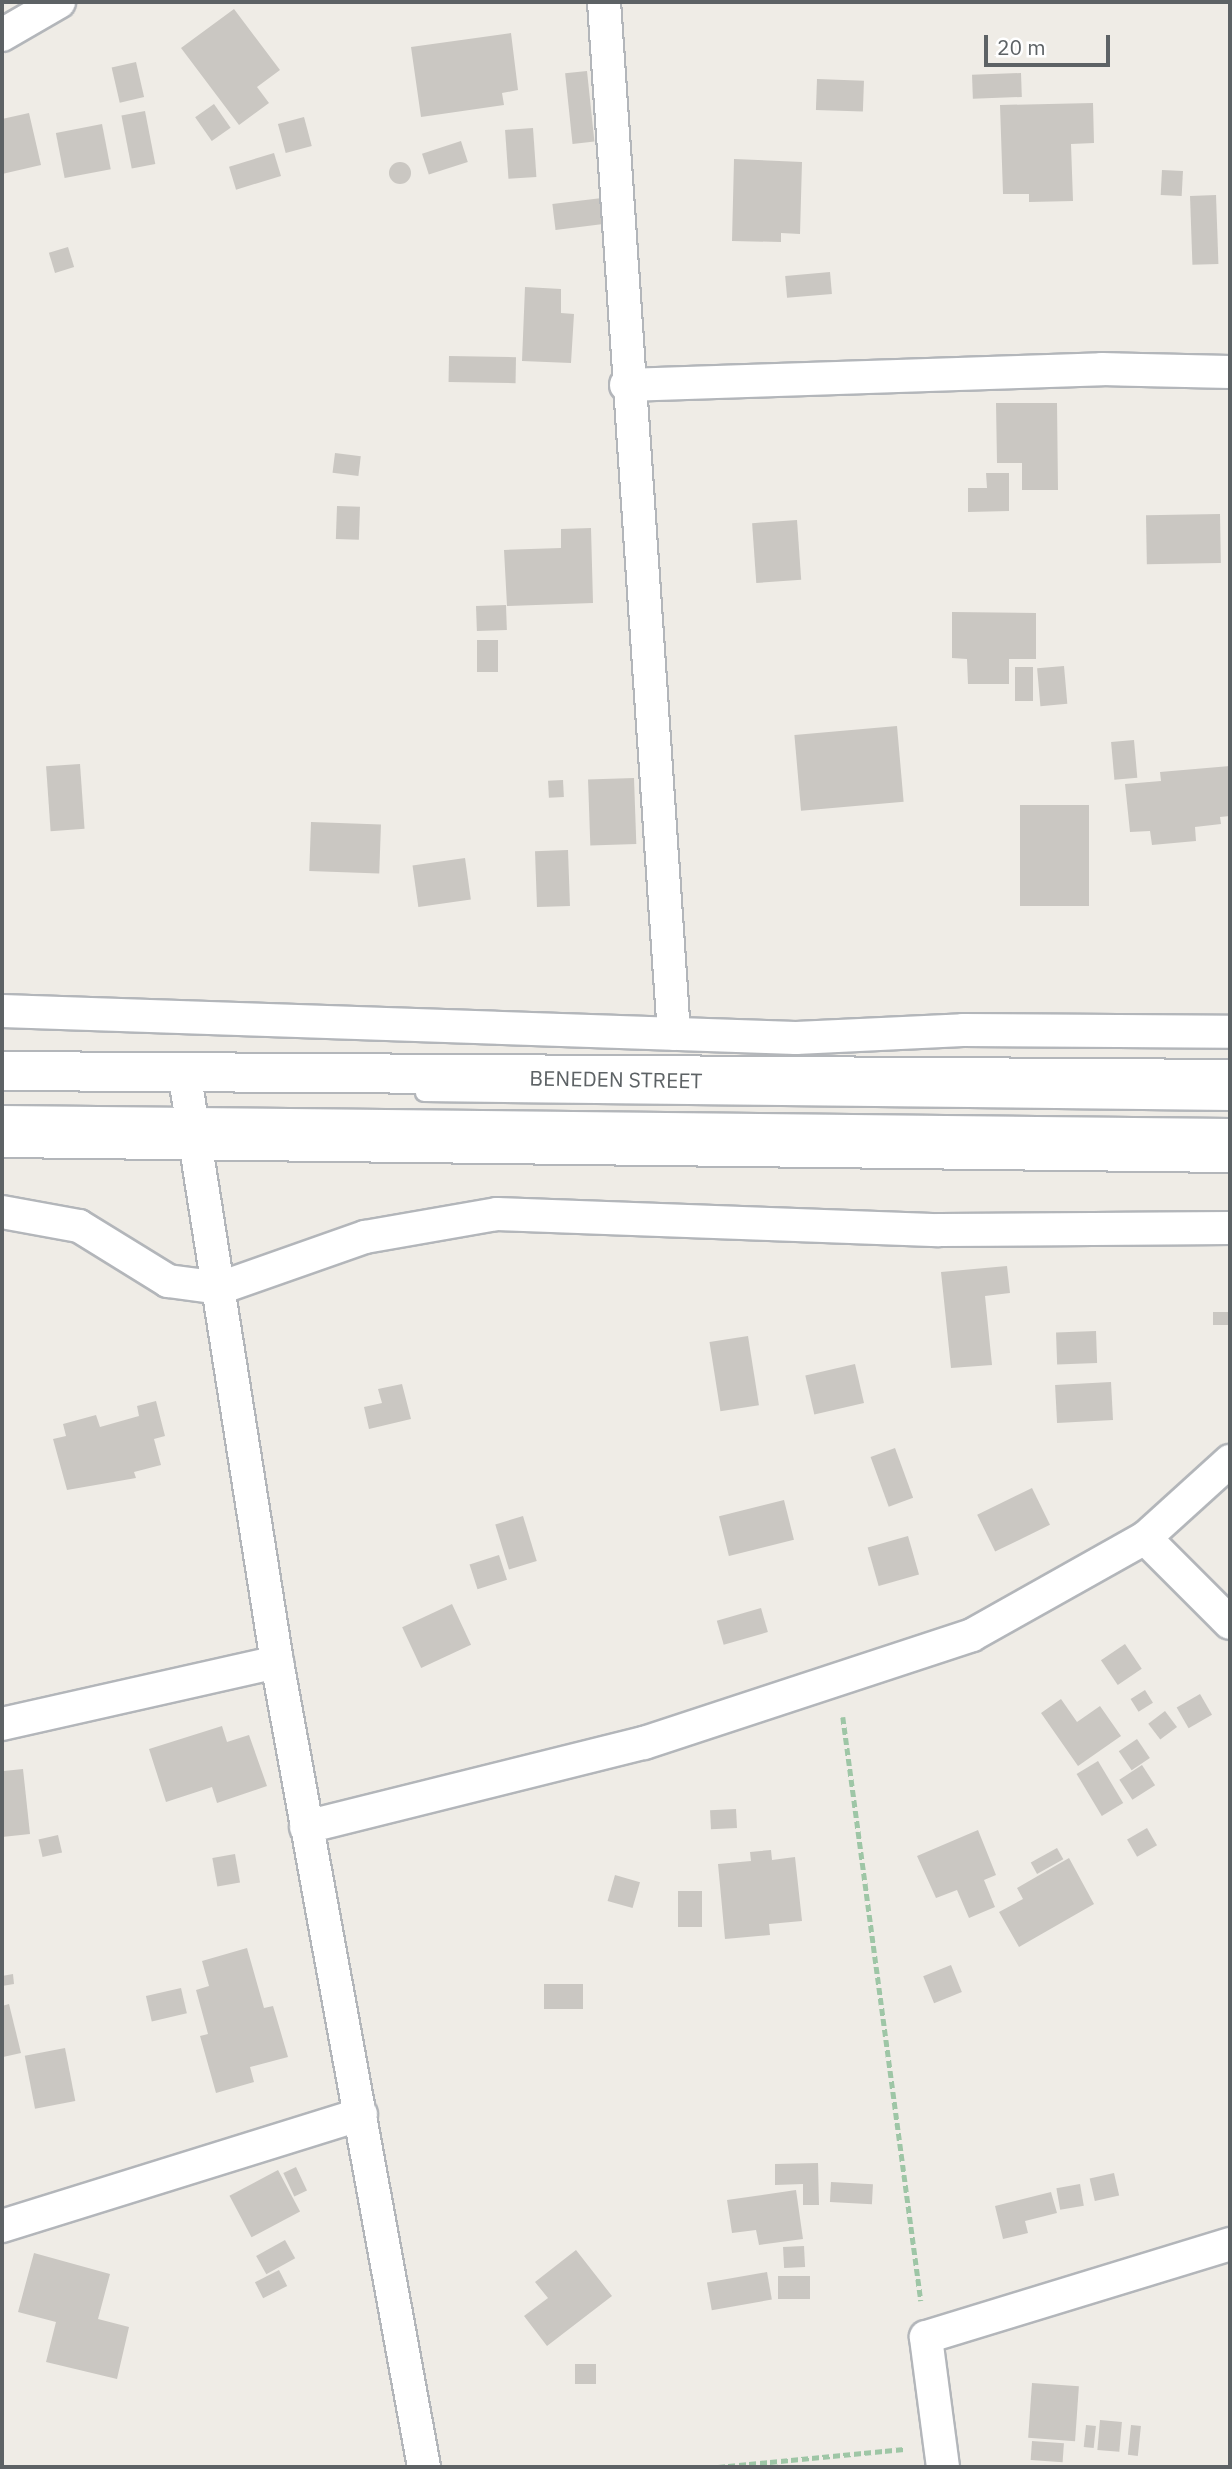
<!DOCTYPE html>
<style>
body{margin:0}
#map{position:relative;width:1232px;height:2469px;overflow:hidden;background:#efece6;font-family:"IBM Plex Sans",sans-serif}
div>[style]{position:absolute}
.building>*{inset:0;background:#cac7c2;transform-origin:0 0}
.round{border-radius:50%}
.path>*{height:4.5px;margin-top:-2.25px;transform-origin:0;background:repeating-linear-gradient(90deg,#9ec6a6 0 7px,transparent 0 10.5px)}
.roads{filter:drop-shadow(2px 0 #b3b6ba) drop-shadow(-2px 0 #b3b6ba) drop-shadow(0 2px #b3b6ba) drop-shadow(0 -2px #b3b6ba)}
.service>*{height:16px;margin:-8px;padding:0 8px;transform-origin:8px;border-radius:8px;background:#fff}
.minor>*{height:32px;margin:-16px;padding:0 16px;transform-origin:16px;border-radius:16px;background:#fff}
.secondary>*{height:38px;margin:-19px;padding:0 19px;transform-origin:19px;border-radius:19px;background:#fff}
span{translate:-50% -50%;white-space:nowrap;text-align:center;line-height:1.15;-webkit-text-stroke:5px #fff;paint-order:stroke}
.street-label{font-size:21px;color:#5d6265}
.frame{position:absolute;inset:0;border:4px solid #5d6265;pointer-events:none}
.scale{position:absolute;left:984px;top:35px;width:126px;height:32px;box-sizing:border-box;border:4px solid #5d6265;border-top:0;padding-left:9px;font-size:21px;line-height:24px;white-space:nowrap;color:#5d6265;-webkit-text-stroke:5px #fff;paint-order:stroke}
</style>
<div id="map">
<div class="building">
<div style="clip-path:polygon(234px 9px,280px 70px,257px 87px,269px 103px,239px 125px,181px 48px)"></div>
<div style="clip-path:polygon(511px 33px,518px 90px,502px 93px,504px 105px,421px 117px,411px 47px)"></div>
<div style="left:136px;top:62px;width:36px;height:25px;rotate:77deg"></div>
<div style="left:587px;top:71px;width:71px;height:22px;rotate:84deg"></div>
<div style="left:1021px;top:73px;width:24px;height:49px;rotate:88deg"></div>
<div style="left:817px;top:79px;width:47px;height:31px;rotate:2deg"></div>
<div style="clip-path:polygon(1093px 103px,1094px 143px,1071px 144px,1073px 201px,1029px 202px,1029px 194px,1003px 194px,1000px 105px)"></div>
<div style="left:214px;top:104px;width:29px;height:23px;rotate:55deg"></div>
<div style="left:145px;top:111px;width:54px;height:24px;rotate:79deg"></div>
<div style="clip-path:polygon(29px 113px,41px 165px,2px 174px,2px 119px)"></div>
<div style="left:304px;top:117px;width:30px;height:27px;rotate:75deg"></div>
<div style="left:102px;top:124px;width:46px;height:47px;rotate:79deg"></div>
<div style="left:533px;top:128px;width:49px;height:28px;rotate:86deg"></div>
<div style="left:461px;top:141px;width:22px;height:41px;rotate:72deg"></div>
<div style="left:274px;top:153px;width:24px;height:47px;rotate:73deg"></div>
<div style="clip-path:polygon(734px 159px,802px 162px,800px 234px,781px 233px,781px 242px,732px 241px)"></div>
<div class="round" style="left:389px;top:162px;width:22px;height:22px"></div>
<div style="left:1162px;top:170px;width:21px;height:25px;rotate:3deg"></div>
<div style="left:1216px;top:195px;width:69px;height:26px;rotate:88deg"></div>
<div style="left:602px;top:198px;width:26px;height:50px;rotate:83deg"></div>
<div style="left:68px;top:247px;width:21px;height:20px;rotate:73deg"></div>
<div style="left:830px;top:272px;width:22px;height:45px;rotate:85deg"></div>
<div style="clip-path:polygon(525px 287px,561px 289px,561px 313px,574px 314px,571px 363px,522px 361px)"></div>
<div style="left:449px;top:356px;width:67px;height:26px;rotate:1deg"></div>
<div style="clip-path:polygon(996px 403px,1057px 403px,1058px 490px,1022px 490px,1022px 463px,997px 463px)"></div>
<div style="left:335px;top:453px;width:26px;height:20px;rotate:7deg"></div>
<div style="clip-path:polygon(986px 473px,1009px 473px,1009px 511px,968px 512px,968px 488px,987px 488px)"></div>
<div style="left:337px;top:506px;width:23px;height:33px;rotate:2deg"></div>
<div style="left:1220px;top:514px;width:49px;height:74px;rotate:89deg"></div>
<div style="left:797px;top:520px;width:60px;height:45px;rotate:86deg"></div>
<div style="clip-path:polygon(591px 528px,593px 603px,507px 606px,504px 550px,561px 548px,561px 529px)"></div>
<div style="left:506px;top:605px;width:25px;height:30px;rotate:88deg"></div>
<div style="clip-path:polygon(952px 612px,1036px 613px,1036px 659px,1009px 659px,1009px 684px,968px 684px,967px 659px,952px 658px)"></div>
<div style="left:477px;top:640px;width:21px;height:32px"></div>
<div style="left:1064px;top:666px;width:38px;height:27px;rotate:85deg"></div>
<div style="left:1015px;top:667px;width:18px;height:34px"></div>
<div style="left:897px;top:726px;width:76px;height:103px;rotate:85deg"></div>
<div style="left:1134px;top:740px;width:38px;height:23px;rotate:85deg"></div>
<div style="left:80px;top:764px;width:65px;height:34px;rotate:86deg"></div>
<div style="clip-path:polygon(1230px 766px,1230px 816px,1220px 817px,1221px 824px,1195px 827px,1196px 841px,1152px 845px,1150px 831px,1130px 832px,1125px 784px,1161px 781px,1160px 772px)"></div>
<div style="left:634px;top:778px;width:66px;height:46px;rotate:88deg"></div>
<div style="left:563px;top:780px;width:17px;height:15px;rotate:87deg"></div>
<div style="left:1089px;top:805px;width:101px;height:69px;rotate:90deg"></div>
<div style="left:311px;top:822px;width:70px;height:49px;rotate:2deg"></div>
<div style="left:568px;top:850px;width:56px;height:33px;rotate:88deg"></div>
<div style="left:465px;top:858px;width:42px;height:53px;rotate:82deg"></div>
<div style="clip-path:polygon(1007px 1266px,1010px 1293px,985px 1296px,992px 1365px,951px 1368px,941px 1272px)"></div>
<div style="left:1213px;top:1312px;width:17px;height:13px"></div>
<div style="left:1096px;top:1331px;width:32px;height:40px;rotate:88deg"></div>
<div style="left:748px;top:1336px;width:70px;height:39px;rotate:81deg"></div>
<div style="left:855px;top:1364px;width:40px;height:51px;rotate:77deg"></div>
<div style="left:1111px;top:1382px;width:38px;height:56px;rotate:87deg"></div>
<div style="clip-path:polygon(402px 1384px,411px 1419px,369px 1429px,364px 1407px,382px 1403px,378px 1389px)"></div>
<div style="clip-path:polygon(156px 1401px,165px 1436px,154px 1439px,161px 1465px,134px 1472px,136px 1478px,67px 1490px,53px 1439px,66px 1436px,63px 1424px,96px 1415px,100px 1427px,139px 1416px,137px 1406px)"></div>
<div style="left:895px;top:1448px;width:53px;height:26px;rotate:70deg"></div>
<div style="left:1032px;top:1488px;width:41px;height:61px;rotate:64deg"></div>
<div style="left:784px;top:1500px;width:41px;height:67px;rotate:76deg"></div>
<div style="left:523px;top:1516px;width:47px;height:29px;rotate:73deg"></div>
<div style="left:908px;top:1536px;width:40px;height:42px;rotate:74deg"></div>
<div style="left:499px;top:1555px;width:26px;height:31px;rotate:72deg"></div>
<div style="left:452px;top:1604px;width:45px;height:55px;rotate:65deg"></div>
<div style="left:761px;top:1608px;width:25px;height:46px;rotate:74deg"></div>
<div style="left:1125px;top:1644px;width:30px;height:29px;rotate:56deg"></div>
<div style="left:1145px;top:1690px;width:15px;height:17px;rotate:58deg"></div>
<div style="left:1200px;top:1694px;width:24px;height:27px;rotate:60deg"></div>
<div style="clip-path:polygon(1061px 1699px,1077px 1722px,1100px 1706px,1121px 1736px,1078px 1766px,1041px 1713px)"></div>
<div style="left:1165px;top:1711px;width:20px;height:21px;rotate:53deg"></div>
<div style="clip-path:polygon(222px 1726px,227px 1742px,249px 1735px,267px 1786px,217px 1803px,212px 1787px,166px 1802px,149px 1749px)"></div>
<div style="left:1137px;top:1739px;width:23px;height:22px;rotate:56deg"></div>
<div style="left:1098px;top:1761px;width:49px;height:25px;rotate:59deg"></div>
<div style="left:1142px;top:1765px;width:24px;height:27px;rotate:57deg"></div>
<div style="clip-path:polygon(23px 1769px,30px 1834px,2px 1837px,4px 1771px)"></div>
<div style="left:736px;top:1809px;width:19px;height:26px;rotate:87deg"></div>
<div style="left:1147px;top:1828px;width:20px;height:23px;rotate:60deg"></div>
<div style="clip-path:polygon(978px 1830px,996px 1875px,984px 1880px,995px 1907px,969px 1918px,957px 1890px,936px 1898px,917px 1856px)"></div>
<div style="left:58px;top:1835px;width:18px;height:20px;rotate:77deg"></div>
<div style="left:1057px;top:1848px;width:13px;height:30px;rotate:61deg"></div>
<div style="clip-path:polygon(771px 1850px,772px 1860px,795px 1857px,802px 1921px,769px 1924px,770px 1935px,725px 1939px,718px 1864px,751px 1861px,750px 1852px)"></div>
<div style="left:235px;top:1854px;width:29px;height:23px;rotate:80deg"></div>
<div style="clip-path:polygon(1069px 1858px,1094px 1904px,1019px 1947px,999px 1912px,1023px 1899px,1017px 1888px)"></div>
<div style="left:615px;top:1875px;width:26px;height:27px;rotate:16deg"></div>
<div style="left:702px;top:1891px;width:36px;height:24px;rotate:90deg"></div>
<div style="clip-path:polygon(247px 1948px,264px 2008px,273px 2006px,288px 2057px,250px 2067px,254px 2082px,216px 2093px,200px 2036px,208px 2034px,196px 1990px,209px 1986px,202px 1961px)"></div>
<div style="left:951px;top:1965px;width:29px;height:30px;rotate:68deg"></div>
<div style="clip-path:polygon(13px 1974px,14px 1984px,2px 1986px,2px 1976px)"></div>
<div style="left:583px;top:1984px;width:25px;height:39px;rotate:90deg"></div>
<div style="left:181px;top:1988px;width:26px;height:36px;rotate:77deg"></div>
<div style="clip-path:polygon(9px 2004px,21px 2053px,3px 2057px,2px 2006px)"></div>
<div style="left:65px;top:2048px;width:54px;height:41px;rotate:79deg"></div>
<div style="clip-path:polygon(818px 2163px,819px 2205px,803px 2205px,803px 2184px,775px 2185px,775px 2164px)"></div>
<div style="left:296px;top:2167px;width:26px;height:14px;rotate:65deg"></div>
<div style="left:278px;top:2170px;width:47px;height:55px;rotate:62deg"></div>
<div style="left:1114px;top:2173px;width:23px;height:25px;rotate:77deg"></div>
<div style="left:831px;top:2182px;width:42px;height:20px;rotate:3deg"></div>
<div style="left:1080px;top:2184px;width:22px;height:24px;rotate:80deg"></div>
<div style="clip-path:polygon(796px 2190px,803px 2239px,759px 2245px,756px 2230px,732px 2233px,727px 2200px)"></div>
<div style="clip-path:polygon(1051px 2192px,1057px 2213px,1025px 2221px,1028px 2233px,1003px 2239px,995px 2206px)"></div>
<div style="left:285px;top:2240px;width:21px;height:33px;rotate:61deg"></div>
<div style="left:804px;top:2246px;width:21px;height:21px;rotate:87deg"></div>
<div style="clip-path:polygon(576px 2250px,612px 2296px,547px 2346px,524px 2316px,548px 2298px,535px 2282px)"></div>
<div style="clip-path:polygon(34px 2253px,110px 2274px,98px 2319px,129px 2327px,117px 2379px,46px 2362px,56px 2322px,18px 2312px)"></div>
<div style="left:279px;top:2270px;width:18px;height:27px;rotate:63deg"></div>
<div style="left:767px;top:2272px;width:28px;height:61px;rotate:80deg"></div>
<div style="left:810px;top:2276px;width:23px;height:32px;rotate:90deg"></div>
<div style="left:575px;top:2364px;width:21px;height:20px"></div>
<div style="left:1032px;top:2383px;width:47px;height:55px;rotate:4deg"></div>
<div style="left:1100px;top:2420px;width:22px;height:30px;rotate:5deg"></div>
<div style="left:1086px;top:2425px;width:10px;height:22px;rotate:6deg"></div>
<div style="left:1131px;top:2425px;width:10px;height:30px;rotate:6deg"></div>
<div style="left:1032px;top:2441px;width:32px;height:19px;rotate:4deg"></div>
</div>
<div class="path">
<div style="left:843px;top:1717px;width:589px;rotate:82.39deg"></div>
<div style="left:718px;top:2467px;width:187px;rotate:-5.5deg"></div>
</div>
<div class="roads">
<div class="service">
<div style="left:424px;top:1093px;width:806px;rotate:0.64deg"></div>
<div style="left:2px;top:1114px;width:1228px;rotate:0.61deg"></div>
</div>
<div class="minor">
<div style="left:604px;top:2px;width:1034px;rotate:86.12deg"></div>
<div style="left:2px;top:35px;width:66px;rotate:-30.1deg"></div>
<div style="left:626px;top:385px;width:476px;rotate:-1.9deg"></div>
<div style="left:1102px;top:369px;width:128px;rotate:1.3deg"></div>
<div style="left:2px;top:1011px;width:794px;rotate:1.95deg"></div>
<div style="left:796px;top:1038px;width:167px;rotate:-2.7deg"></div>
<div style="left:963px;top:1030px;width:267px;rotate:0.4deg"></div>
<div style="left:184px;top:1071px;width:598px;rotate:81.06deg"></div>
<div style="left:277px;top:1662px;width:818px;rotate:79.65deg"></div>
<div style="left:2px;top:1212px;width:78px;rotate:10.3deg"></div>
<div style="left:79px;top:1226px;width:105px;rotate:31.7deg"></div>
<div style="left:168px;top:1281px;width:52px;rotate:7.7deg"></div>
<div style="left:220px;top:1288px;width:154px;rotate:-19.4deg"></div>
<div style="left:365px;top:1237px;width:134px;rotate:-9.9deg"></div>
<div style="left:497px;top:1214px;width:442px;rotate:2.1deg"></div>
<div style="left:939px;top:1230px;width:291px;rotate:-0.4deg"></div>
<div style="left:1145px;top:1538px;width:120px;rotate:45deg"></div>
<div style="left:2px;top:1724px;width:282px;rotate:-12.7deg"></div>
<div style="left:306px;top:1827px;width:348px;rotate:-14deg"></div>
<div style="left:644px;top:1743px;width:345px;rotate:-18.2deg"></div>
<div style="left:972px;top:1635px;width:198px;rotate:-29.3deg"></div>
<div style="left:1145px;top:1538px;width:115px;rotate:-42.2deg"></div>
<div style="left:2px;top:2226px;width:376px;rotate:-17.3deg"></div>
<div style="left:943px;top:2467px;width:131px;rotate:-97.5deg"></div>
<div style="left:926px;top:2337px;width:318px;rotate:-17deg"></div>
</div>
<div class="secondary">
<div style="left:2px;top:1071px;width:1228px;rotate:0.37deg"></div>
<div style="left:2px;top:1138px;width:1228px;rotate:0.7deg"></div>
</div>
</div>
<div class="street-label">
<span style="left:616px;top:1079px;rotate:1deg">BENEDEN STREET</span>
</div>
<div class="frame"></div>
<div class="scale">20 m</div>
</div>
